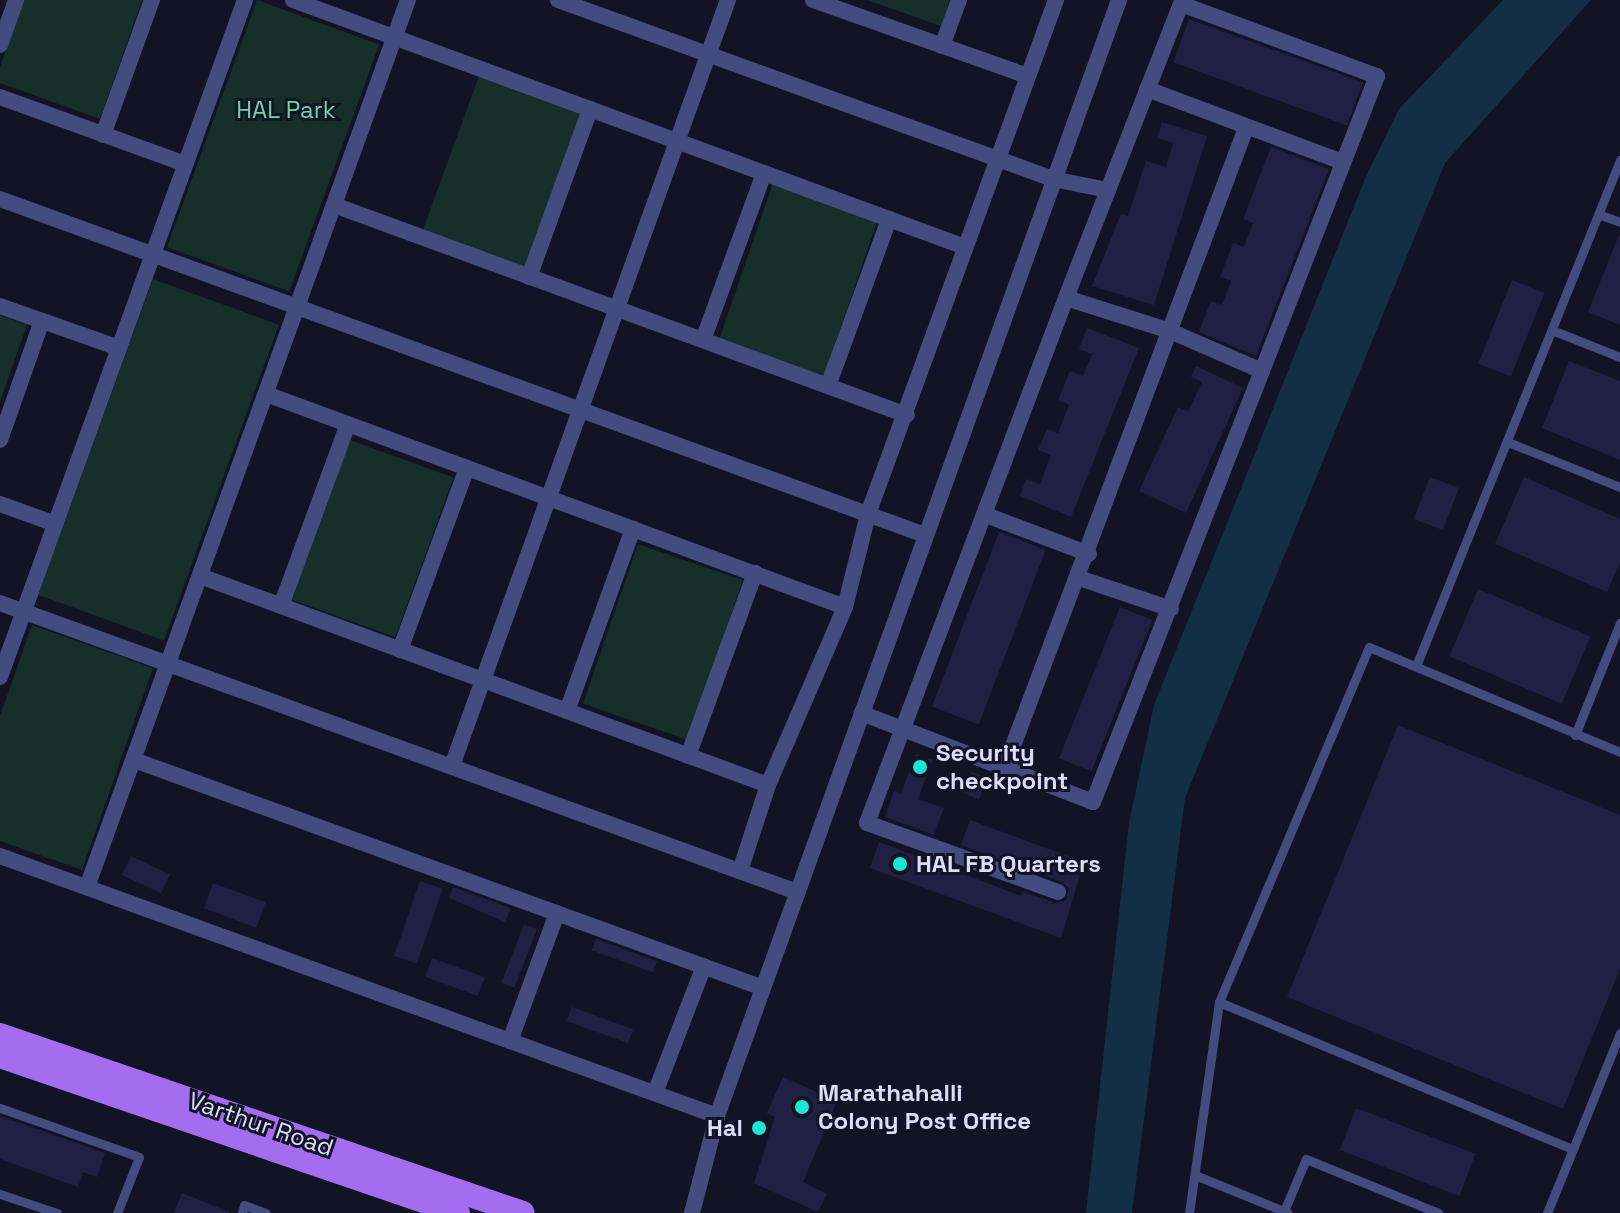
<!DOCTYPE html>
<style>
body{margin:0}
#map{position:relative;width:1620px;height:1213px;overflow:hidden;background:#121325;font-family:"Space Grotesk",sans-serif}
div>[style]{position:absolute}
.green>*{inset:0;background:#162f29;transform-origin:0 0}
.water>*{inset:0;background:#122f44}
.building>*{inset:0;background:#202044;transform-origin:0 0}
.lane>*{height:9px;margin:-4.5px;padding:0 4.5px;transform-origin:4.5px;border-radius:4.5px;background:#424c7f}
.street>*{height:16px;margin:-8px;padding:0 8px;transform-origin:8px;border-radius:8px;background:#424c7f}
.primary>*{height:24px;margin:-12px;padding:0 12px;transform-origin:12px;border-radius:12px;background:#a46def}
.dots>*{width:22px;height:22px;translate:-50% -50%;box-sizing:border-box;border:4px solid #121325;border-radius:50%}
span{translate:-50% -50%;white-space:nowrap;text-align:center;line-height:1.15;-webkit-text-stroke:6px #121325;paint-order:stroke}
.park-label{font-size:24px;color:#6ed4a5}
.poi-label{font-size:24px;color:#dbddfb;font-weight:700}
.left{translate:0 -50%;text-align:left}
.right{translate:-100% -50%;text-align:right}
.street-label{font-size:24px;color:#dbddfb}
</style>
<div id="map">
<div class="green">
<div style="clip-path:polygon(24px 0,142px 0,100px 119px,0 83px,0 67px)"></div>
<div style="left:257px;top:0;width:130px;height:263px;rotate:20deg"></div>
<div style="clip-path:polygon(867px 0,950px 0,941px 26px)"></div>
<div style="left:479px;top:76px;width:112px;height:170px;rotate:20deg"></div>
<div style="left:774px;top:180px;width:111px;height:170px;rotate:19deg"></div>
<div style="left:153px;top:279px;width:134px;height:336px;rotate:20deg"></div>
<div style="clip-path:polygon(0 315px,27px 325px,0 402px)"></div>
<div style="left:350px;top:440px;width:110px;height:170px;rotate:20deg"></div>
<div style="left:638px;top:544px;width:111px;height:169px;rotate:19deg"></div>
<div style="clip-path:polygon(32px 625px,153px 668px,82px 870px,0 841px,0 716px)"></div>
</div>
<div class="water">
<div style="clip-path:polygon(1503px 0,1591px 0,1445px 163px,1185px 798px,1132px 1213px,1086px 1213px,1129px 823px,1154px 705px,1367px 174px,1399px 109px)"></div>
</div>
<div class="building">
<div style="left:1189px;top:19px;width:185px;height:46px;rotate:20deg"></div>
<div style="clip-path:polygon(1162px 122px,1207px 136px,1154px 305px,1092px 286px,1121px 214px,1128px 216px,1146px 161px,1166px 167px,1173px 143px,1157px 138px)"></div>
<div style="clip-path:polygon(1271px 147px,1329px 169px,1256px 356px,1199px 332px,1211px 301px,1222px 305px,1231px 281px,1220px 277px,1233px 243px,1244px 247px,1253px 223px,1243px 219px)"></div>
<div style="clip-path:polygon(1619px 235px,1620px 235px,1620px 325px,1588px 312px)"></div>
<div style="left:1512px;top:280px;width:35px;height:90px;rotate:22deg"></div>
<div style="clip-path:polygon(1087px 328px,1139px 348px,1071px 517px,1020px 496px,1026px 479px,1040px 484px,1051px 455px,1038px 450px,1047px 429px,1058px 433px,1069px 405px,1058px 400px,1070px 371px,1083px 376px,1092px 354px,1079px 349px)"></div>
<div style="clip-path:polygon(1569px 361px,1620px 381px,1620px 460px,1542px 428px)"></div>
<div style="clip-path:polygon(1196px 366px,1243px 388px,1186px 513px,1139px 491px,1178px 407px,1188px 412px,1202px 382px,1191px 377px)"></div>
<div style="left:1430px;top:477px;width:31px;height:45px;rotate:21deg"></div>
<div style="clip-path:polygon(1524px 477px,1620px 519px,1620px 563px,1607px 592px,1495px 544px)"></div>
<div style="left:999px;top:532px;width:50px;height:187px;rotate:21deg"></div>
<div style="left:1478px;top:589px;width:122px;height:73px;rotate:23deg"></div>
<div style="left:1120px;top:607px;width:35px;height:163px;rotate:22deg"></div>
<div style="clip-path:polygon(1398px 725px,1620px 815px,1620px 969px,1563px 1109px,1287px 997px)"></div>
<div style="clip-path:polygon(916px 754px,933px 760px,918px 799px,944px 808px,934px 835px,885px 817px,894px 791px,901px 793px)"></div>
<div style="left:971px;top:771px;width:19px;height:23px;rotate:25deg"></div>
<div style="clip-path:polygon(970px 820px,1084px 862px,1061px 938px,870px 868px,879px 842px,1021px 896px,1022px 891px,1055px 903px,1066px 900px,1069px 889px,1062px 882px,961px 845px)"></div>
<div style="left:131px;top:856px;width:43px;height:21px;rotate:25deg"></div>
<div style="left:420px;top:881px;width:24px;height:79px;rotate:19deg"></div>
<div style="left:213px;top:883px;width:56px;height:27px;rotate:20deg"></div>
<div style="clip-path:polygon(453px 887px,511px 908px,505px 922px,449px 898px)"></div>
<div style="left:524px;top:924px;width:14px;height:63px;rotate:21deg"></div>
<div style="left:596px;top:939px;width:65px;height:12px;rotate:20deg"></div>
<div style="left:432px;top:958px;width:56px;height:20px;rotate:20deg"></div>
<div style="left:572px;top:1007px;width:65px;height:15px;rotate:20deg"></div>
<div style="clip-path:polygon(783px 1077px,837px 1101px,803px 1182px,827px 1194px,818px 1212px,754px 1183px,775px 1117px,767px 1113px)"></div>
<div style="left:1356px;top:1108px;width:128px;height:45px;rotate:21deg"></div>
<div style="clip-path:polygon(0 1116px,105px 1153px,97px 1177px,83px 1172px,78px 1187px,0 1159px)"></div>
<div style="clip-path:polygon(182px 1193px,229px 1212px,229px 1213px,174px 1213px)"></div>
</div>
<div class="lane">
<div style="left:1598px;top:214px;width:23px;rotate:20deg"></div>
<div style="left:1552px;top:330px;width:73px;rotate:21.7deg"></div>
<div style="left:1508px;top:442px;width:121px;rotate:21.9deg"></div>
<div style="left:1416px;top:666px;width:546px;rotate:-68.04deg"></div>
<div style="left:1575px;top:735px;width:121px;rotate:-68.1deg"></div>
<div style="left:1219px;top:1002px;width:383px;rotate:22.6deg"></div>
<div style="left:0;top:1108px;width:147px;rotate:19.4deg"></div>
<div style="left:139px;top:1157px;width:60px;rotate:111.4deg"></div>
<div style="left:1195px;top:1175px;width:100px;rotate:22.2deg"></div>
<div style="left:0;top:1194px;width:60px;rotate:18.4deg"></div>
<div style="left:1284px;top:1211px;width:56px;rotate:-67.1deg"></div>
<div style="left:1306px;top:1159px;width:143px;rotate:22.2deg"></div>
<div style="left:242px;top:1213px;width:8px;rotate:-76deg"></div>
<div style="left:244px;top:1205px;width:23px;rotate:20deg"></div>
<div style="left:1189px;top:1213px;width:213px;rotate:-81.9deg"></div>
<div style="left:1219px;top:1002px;width:385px;rotate:-67.1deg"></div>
<div style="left:1369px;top:647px;width:272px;rotate:22.7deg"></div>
<div style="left:1547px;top:1213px;width:194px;rotate:-67.9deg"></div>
</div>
<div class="street">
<div style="left:293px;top:0;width:716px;rotate:20.18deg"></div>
<div style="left:558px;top:0;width:526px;rotate:19.88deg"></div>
<div style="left:1053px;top:179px;width:56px;rotate:11.3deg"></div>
<div style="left:1108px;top:190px;width:116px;rotate:111.3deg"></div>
<div style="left:1066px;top:298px;width:109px;rotate:17.6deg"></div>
<div style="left:1170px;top:331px;width:100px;rotate:23.5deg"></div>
<div style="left:1262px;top:371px;width:463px;rotate:111.4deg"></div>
<div style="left:1093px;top:802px;width:248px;rotate:-159deg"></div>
<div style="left:813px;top:0;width:228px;rotate:19.5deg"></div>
<div style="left:0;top:45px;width:48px;rotate:-70.4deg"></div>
<div style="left:942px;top:46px;width:49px;rotate:-69.7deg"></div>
<div style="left:1147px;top:89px;width:208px;rotate:20.5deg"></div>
<div style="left:0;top:97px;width:197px;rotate:19.9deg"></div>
<div style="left:103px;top:135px;width:144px;rotate:-70.1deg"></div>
<div style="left:1108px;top:190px;width:200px;rotate:-68.6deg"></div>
<div style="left:1181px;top:4px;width:209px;rotate:20.2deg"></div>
<div style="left:1377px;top:76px;width:317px;rotate:111.3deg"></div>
<div style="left:0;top:199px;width:984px;rotate:19.96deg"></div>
<div style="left:334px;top:205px;width:610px;rotate:20.13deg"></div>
<div style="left:529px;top:277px;width:179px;rotate:-70deg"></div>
<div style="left:0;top:306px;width:126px;rotate:19.4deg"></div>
<div style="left:703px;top:340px;width:178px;rotate:-69.9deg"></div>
<div style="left:828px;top:386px;width:178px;rotate:-69.9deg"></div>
<div style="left:266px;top:394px;width:617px;rotate:20.2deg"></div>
<div style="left:0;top:440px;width:126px;rotate:-70.6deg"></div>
<div style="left:0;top:504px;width:59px;rotate:19.7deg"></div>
<div style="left:986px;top:515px;width:110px;rotate:20.7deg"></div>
<div style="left:200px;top:576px;width:605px;rotate:20.2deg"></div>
<div style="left:1079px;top:578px;width:97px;rotate:18.6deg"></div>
<div style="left:0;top:603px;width:848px;rotate:19.93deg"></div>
<div style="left:281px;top:606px;width:194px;rotate:-69.8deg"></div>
<div style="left:400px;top:650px;width:194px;rotate:-69.8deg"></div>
<div style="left:0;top:677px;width:720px;rotate:-70.11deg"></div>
<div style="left:567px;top:711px;width:194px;rotate:-70.1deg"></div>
<div style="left:688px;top:756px;width:195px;rotate:-69.9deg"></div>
<div style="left:134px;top:760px;width:669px;rotate:19.92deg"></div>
<div style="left:452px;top:766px;width:814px;rotate:-70.19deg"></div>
<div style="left:1005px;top:767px;width:683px;rotate:-69.34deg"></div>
<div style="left:0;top:856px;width:763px;rotate:19.93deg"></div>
<div style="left:740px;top:871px;width:90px;rotate:-72deg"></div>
<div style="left:768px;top:785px;width:194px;rotate:-66.6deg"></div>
<div style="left:845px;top:607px;width:96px;rotate:-76.1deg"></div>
<div style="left:868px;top:514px;width:547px;rotate:-69.91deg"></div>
<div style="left:87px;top:887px;width:943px;rotate:-70.11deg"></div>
<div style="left:1058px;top:892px;width:203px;rotate:-160.1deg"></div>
<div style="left:867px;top:823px;width:561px;rotate:-69.24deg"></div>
<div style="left:510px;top:1041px;width:136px;rotate:-69.8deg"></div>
<div style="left:655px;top:1093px;width:136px;rotate:-68.9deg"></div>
<div style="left:692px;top:1213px;width:100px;rotate:-75.5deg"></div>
<div style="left:717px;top:1116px;width:1186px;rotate:-70.19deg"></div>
</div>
<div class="primary">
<div style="left:0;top:1035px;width:552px;rotate:18.8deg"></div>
<div style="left:0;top:1056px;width:484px;rotate:18.9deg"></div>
</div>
<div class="dots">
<div style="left:920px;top:767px;background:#1be6d1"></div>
<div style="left:900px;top:864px;background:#1be6d1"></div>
<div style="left:802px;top:1107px;background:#1be6d1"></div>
<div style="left:759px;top:1128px;background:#1be6d1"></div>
</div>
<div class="park-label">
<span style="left:286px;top:110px">HAL Park</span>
</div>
<div class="poi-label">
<span class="left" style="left:936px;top:767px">Security<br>checkpoint</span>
<span class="left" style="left:916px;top:864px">HAL FB Quarters</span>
<span class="left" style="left:818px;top:1107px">Marathahalli<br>Colony Post Office</span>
<span class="right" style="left:743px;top:1128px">Hal</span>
</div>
<div class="street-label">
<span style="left:261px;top:1124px;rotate:19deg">Varthur Road</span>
</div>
</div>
